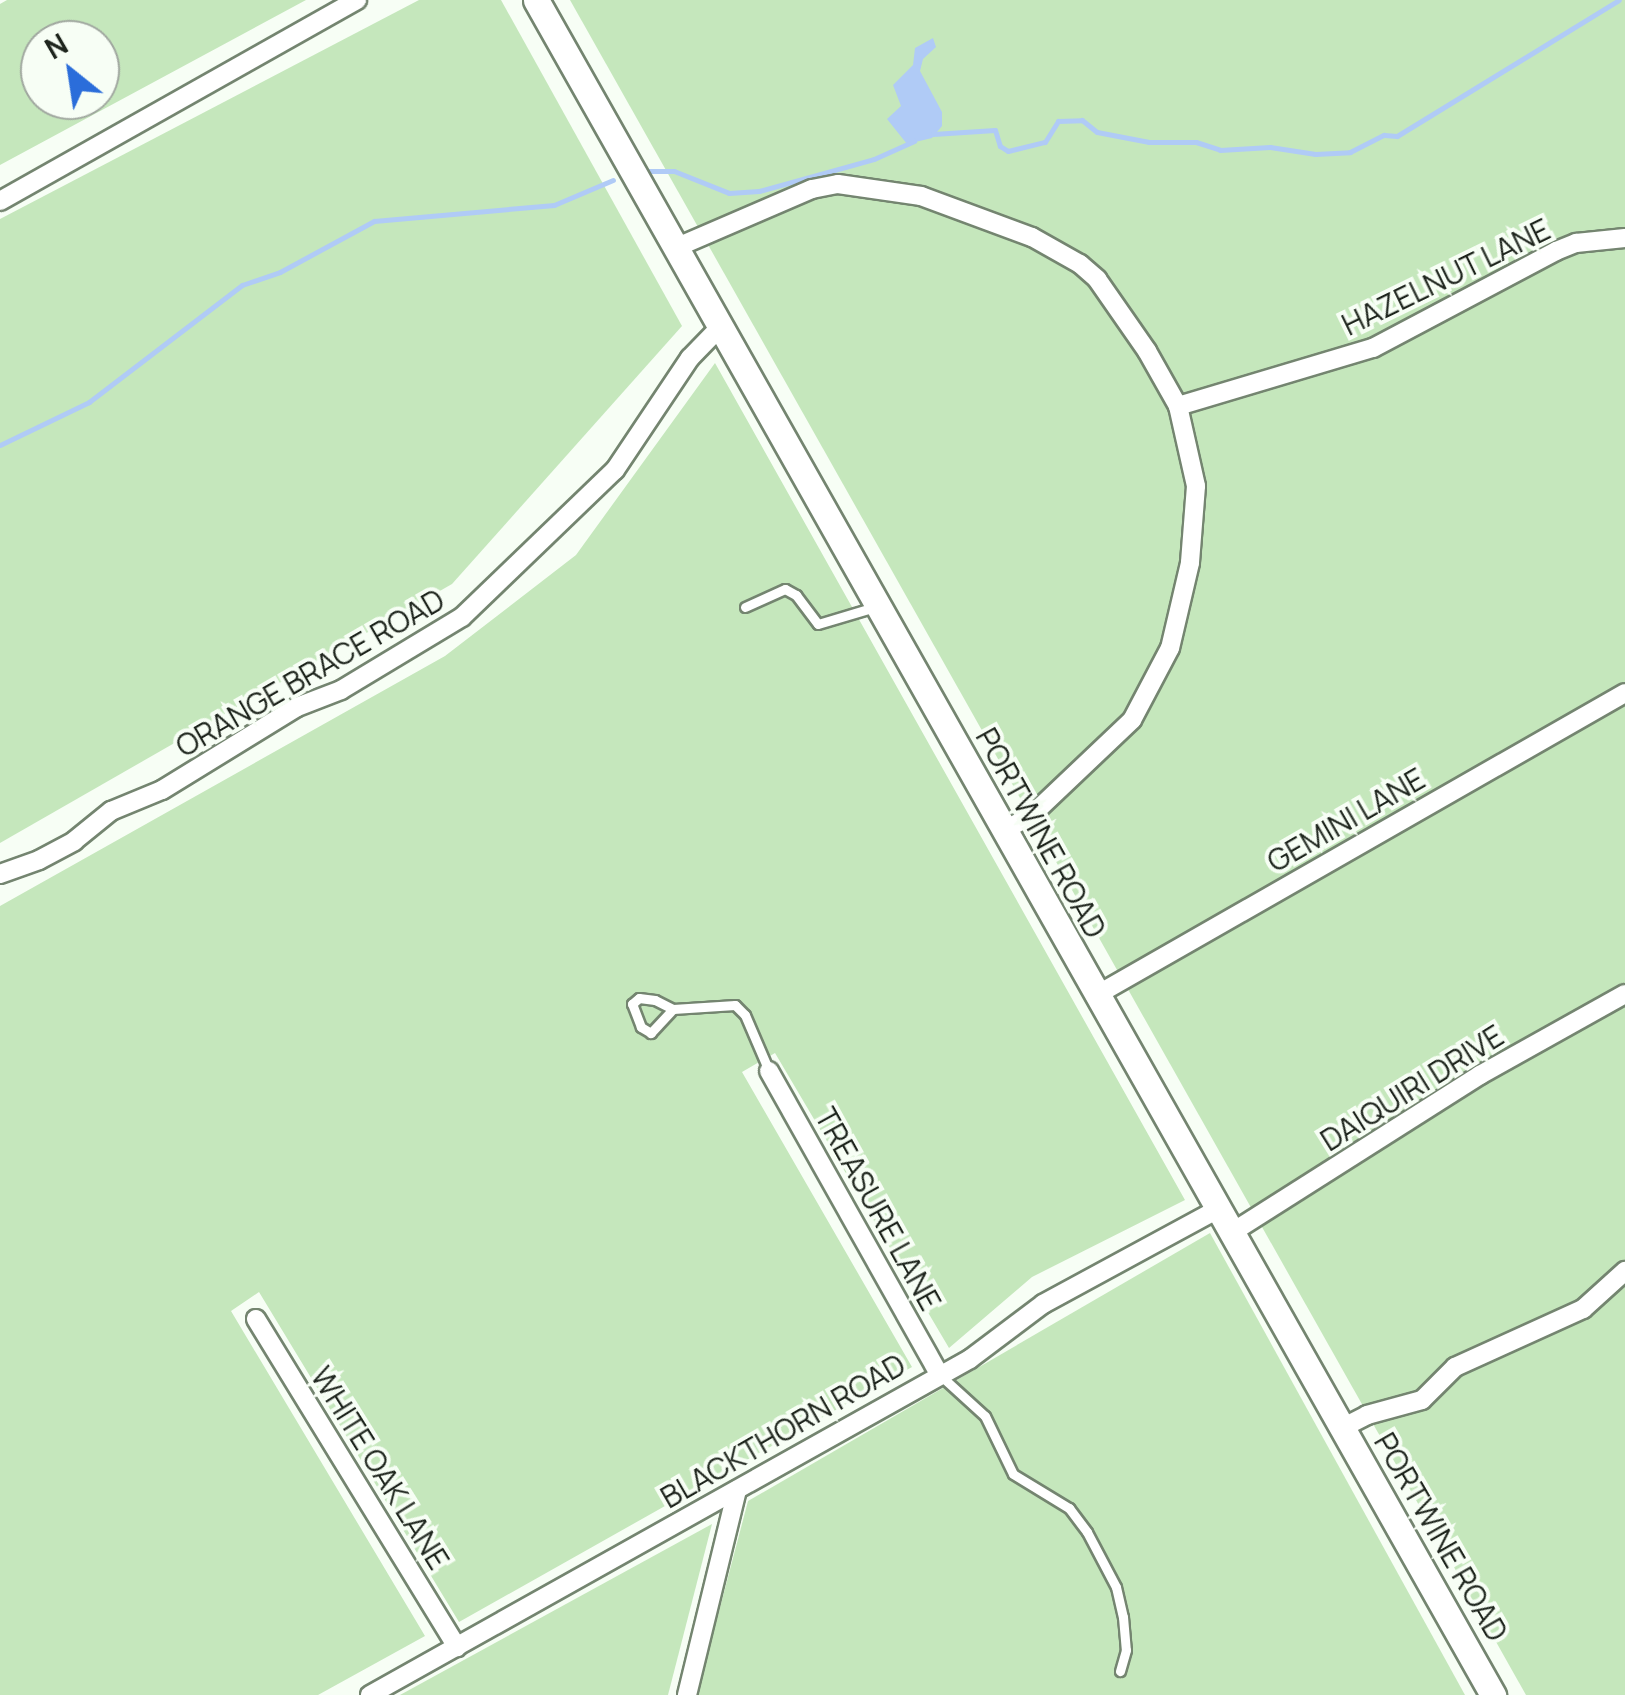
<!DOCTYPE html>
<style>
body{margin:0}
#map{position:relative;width:1625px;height:1695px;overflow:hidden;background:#f7fef5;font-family:Manrope,sans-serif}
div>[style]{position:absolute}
.green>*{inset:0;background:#c5e7bc}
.water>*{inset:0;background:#b0cbf6}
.stream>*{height:5px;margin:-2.5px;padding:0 2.5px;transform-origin:2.5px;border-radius:2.5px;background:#b0cbf6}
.roads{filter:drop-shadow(2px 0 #748570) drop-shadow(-2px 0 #748570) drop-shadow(0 2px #748570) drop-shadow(0 -2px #748570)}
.lane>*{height:9px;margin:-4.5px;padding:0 4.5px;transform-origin:4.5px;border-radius:4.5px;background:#fff}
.street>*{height:18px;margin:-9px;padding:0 9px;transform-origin:9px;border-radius:9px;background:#fff}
.secondary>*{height:25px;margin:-12.5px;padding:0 12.5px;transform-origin:12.5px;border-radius:12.5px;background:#fff}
span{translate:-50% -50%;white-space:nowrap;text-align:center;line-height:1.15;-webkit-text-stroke:8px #f7fef5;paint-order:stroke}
.street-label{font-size:30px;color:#1e251d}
.north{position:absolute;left:20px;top:20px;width:100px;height:100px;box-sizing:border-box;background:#f7fef5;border:2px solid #a0a79f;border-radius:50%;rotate:330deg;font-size:28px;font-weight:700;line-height:40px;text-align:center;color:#1e251d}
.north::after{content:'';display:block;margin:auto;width:35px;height:45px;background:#2b6dda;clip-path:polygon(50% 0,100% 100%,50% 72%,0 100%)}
</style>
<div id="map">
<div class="green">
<div style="clip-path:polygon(evenodd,7px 0,306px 0,0 165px,0 4px,7px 0,40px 40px,100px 40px,100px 100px,40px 100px,40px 40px)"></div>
<div style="clip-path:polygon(419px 0,501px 0,682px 326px,452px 584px,0 843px,0 219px)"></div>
<div style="clip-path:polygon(570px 0,1625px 0,1625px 1695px,1526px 1695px)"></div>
<div style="clip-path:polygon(715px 363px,1185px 1200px,1032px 1277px,949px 1348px,775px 1053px,742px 1072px,912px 1367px,459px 1622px,259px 1292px,231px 1311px,425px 1636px,318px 1695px,0 1695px,0 906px,445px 656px,576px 555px)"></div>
<div style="clip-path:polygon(1210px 1233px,1465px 1695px,697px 1695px,748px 1501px)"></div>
<div style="clip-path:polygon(712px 1524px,668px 1695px,400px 1695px)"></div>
</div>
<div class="water">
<div style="clip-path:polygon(933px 38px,936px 47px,923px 59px,920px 71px,942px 112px,942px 126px,932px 138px,907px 144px,887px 119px,901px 106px,893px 85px,913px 65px,915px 48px)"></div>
</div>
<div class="stream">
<div style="left:933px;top:134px;width:62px;rotate:-3.7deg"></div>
<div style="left:995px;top:130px;width:17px;rotate:73deg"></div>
<div style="left:1000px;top:146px;width:9px;rotate:32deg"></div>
<div style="left:1008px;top:151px;width:38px;rotate:-14deg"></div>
<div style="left:1045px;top:142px;width:25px;rotate:-58deg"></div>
<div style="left:1058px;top:121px;width:24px;rotate:-2deg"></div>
<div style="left:1082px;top:120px;width:19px;rotate:39deg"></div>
<div style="left:1097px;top:132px;width:53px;rotate:10.9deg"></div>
<div style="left:1149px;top:142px;width:47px"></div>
<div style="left:1196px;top:142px;width:25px;rotate:18deg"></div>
<div style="left:1220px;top:150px;width:50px;rotate:-3.4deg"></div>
<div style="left:1270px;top:147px;width:46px;rotate:8.8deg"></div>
<div style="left:1315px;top:154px;width:35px;rotate:-3deg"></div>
<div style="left:1350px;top:152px;width:38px;rotate:-27deg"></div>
<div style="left:1384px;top:135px;width:13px;rotate:4deg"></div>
<div style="left:1397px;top:136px;width:260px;rotate:-31.5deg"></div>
<div style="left:648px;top:171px;width:26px"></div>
<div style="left:674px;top:171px;width:59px;rotate:21.8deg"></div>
<div style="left:729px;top:193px;width:30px;rotate:-4deg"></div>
<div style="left:759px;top:191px;width:119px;rotate:-15.5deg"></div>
<div style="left:874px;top:159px;width:44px;rotate:-24.2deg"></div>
<div style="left:0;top:445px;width:99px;rotate:-25.8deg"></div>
<div style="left:89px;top:402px;width:193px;rotate:-37.4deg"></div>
<div style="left:242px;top:285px;width:40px;rotate:-18.9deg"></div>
<div style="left:280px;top:272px;width:107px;rotate:-28.5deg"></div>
<div style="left:374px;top:221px;width:181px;rotate:-5.1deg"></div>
<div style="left:554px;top:205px;width:64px;rotate:-23deg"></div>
</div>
<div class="roads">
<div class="lane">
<div style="left:745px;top:607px;width:44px;rotate:-24.2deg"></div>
<div style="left:785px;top:589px;width:13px;rotate:29deg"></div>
<div style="left:796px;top:595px;width:36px;rotate:53deg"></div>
<div style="left:818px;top:624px;width:59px;rotate:-16.6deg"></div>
<div style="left:673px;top:1009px;width:33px;rotate:133deg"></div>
<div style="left:651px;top:1033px;width:12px;rotate:-149deg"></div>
<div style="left:641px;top:1027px;width:25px;rotate:-111deg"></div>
<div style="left:632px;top:1004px;width:9px;rotate:-41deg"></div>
<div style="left:639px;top:998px;width:16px;rotate:7deg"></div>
<div style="left:655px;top:1000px;width:20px;rotate:27deg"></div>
<div style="left:673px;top:1009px;width:62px;rotate:-3.7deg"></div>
<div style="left:735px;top:1005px;width:14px;rotate:45deg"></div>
<div style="left:745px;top:1015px;width:61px;rotate:66.8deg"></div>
<div style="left:941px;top:1376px;width:59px;rotate:42.3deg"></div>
<div style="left:985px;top:1416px;width:64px;rotate:64.2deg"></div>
<div style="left:1013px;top:1474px;width:66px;rotate:31.3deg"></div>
<div style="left:1069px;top:1508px;width:30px;rotate:53deg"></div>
<div style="left:1087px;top:1532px;width:62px;rotate:62.2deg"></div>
<div style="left:1116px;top:1587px;width:31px;rotate:77deg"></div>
<div style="left:1123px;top:1617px;width:33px;rotate:85deg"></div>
<div style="left:1126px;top:1650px;width:22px;rotate:106deg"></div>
</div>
<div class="street">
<div style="left:0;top:201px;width:410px;rotate:-29.4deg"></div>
<div style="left:675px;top:248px;width:149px;rotate:-23.3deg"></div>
<div style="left:812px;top:189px;width:26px;rotate:-11deg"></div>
<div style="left:838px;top:184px;width:84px;rotate:8.2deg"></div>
<div style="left:921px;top:196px;width:118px;rotate:20.3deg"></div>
<div style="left:1032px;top:237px;width:55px;rotate:29.4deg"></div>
<div style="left:1080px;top:264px;width:23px;rotate:41deg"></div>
<div style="left:1097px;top:279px;width:88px;rotate:55.2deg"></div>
<div style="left:1147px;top:351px;width:63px;rotate:60.6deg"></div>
<div style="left:1178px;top:406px;width:82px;rotate:77.3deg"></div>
<div style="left:1196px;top:486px;width:77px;rotate:94.5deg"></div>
<div style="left:1190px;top:563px;width:87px;rotate:103.2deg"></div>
<div style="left:1170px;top:648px;width:81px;rotate:117.8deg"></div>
<div style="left:1132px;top:720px;width:138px;rotate:136.5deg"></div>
<div style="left:1032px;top:815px;width:33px;rotate:151deg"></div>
<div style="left:1178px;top:406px;width:203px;rotate:-16.6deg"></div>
<div style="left:1373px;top:348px;width:207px;rotate:-27.9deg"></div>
<div style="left:1556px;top:251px;width:22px;rotate:-22deg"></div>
<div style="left:1576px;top:243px;width:49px;rotate:-5.8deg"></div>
<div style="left:0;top:874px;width:41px;rotate:-19.7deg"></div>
<div style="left:39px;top:860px;width:40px;rotate:-28deg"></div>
<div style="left:74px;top:841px;width:48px;rotate:-39deg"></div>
<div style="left:111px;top:811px;width:55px;rotate:-22.4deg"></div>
<div style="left:162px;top:790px;width:158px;rotate:-31.6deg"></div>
<div style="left:297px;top:707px;width:47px;rotate:-21.1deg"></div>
<div style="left:341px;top:690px;width:141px;rotate:-31.1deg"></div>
<div style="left:462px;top:617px;width:212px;rotate:-43.9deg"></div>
<div style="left:615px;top:470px;width:135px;rotate:-56.2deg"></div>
<div style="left:690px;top:358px;width:45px;rotate:-45.9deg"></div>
<div style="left:1095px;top:996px;width:610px;rotate:-29.76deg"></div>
<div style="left:769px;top:1071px;width:347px;rotate:60.7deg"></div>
<div style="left:1231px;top:1233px;width:295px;rotate:-32.4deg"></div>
<div style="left:1480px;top:1075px;width:166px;rotate:-29.2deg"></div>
<div style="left:256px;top:1319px;width:385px;rotate:58.5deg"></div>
<div style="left:1342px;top:1428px;width:28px;rotate:-27deg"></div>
<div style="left:1367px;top:1415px;width:57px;rotate:-15.3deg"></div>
<div style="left:1422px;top:1400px;width:47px;rotate:-45deg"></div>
<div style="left:1455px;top:1367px;width:141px;rotate:-24.4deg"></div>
<div style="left:1583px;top:1309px;width:57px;rotate:-42.1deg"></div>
<div style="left:370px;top:1695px;width:688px;rotate:-29.25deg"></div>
<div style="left:970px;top:1359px;width:91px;rotate:-37deg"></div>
<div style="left:1043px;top:1304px;width:199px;rotate:-28.5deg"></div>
<div style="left:687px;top:1695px;width:211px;rotate:-76.3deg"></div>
</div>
<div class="secondary">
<div style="left:536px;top:0;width:1947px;rotate:60.55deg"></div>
</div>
</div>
<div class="street-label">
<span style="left:1446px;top:277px;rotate:-26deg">HAZELNUT LANE</span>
<span style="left:310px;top:673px;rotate:-30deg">ORANGE BRACE ROAD</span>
<span style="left:1346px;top:820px;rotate:-30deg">GEMINI LANE</span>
<span style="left:1041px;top:833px;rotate:61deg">PORTWINE ROAD</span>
<span style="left:1412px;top:1088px;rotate:-32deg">DAIQUIRI DRIVE</span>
<span style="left:878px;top:1209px;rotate:61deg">TREASURE LANE</span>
<span style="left:783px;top:1431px;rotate:-30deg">BLACKTHORN ROAD</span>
<span style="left:380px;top:1468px;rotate:58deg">WHITE OAK LANE</span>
<span style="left:1441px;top:1537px;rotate:60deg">PORTWINE ROAD</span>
</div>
<div class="north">N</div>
</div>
